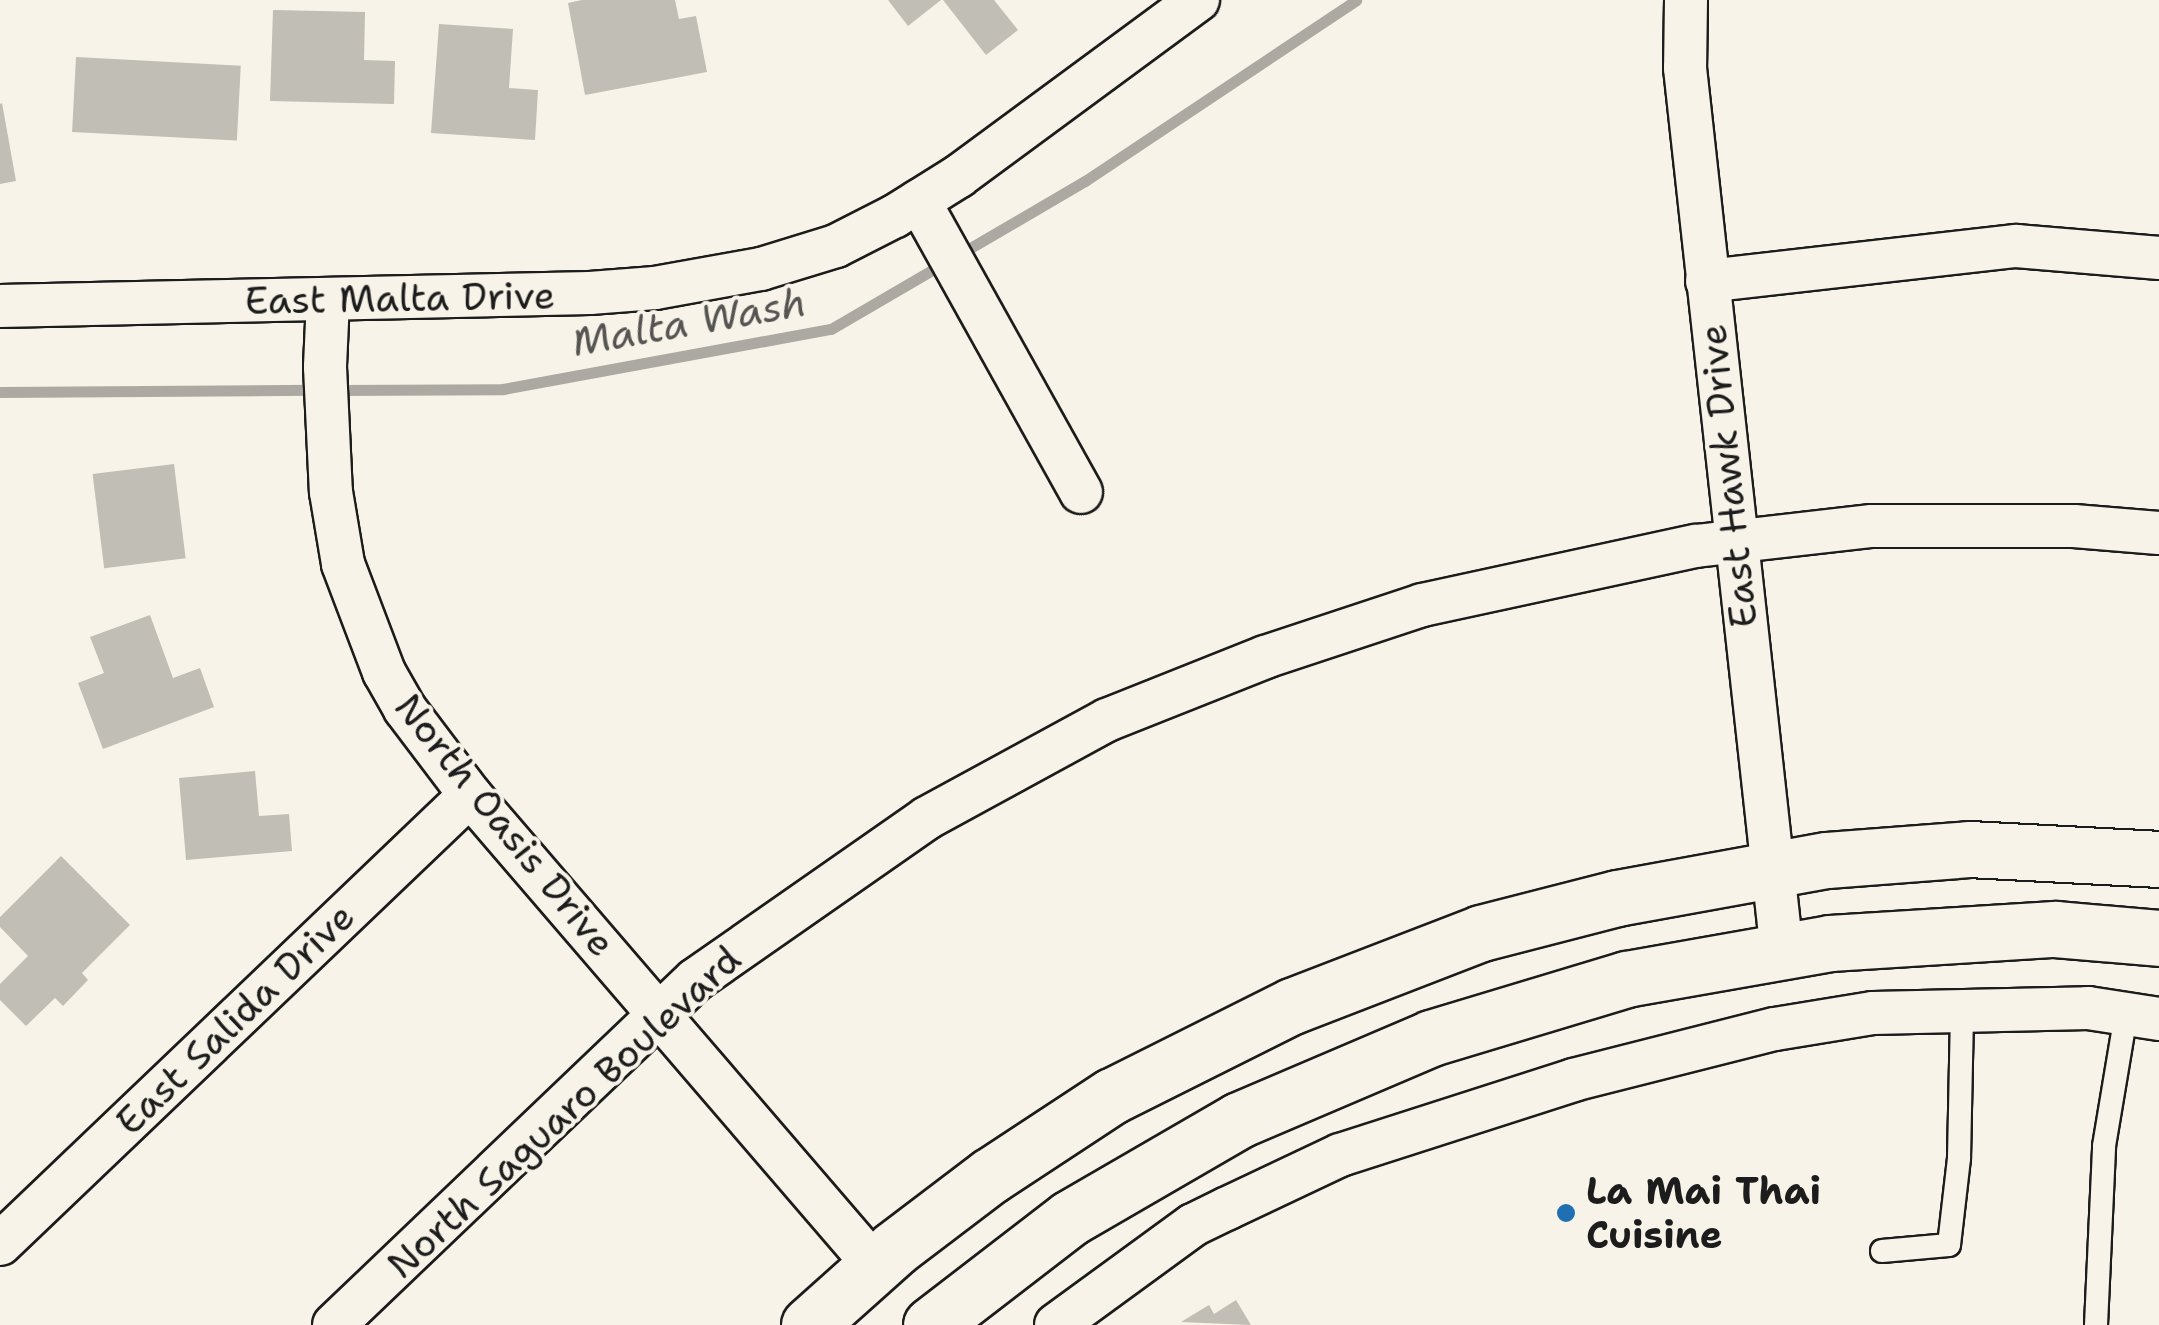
<!DOCTYPE html>
<style>
body{margin:0}
#map{position:relative;width:2159px;height:1325px;overflow:hidden;background:#f7f3e8;font-family:"Shantell Sans",sans-serif}
div>[style]{position:absolute}
.stream>*{height:11px;margin:-5.5px;padding:0 5.5px;transform-origin:5.5px;border-radius:5.5px;background:#aca9a2}
.building>*{inset:0;background:#c0beb5;transform-origin:0 0}
.roads{filter:drop-shadow(2px 0 #1c1c1c) drop-shadow(-2px 0 #1c1c1c) drop-shadow(0 2px #1c1c1c) drop-shadow(0 -2px #1c1c1c)}
.lane>*{height:22px;margin:-11px;padding:0 11px;transform-origin:11px;border-radius:11px;background:#f7f3e8}
.street>*{height:42px;margin:-21px;padding:0 21px;transform-origin:21px;border-radius:21px;background:#f7f3e8}
.secondary>*{height:55px;margin:-27.5px;padding:0 27.5px;transform-origin:27.5px;border-radius:27.5px;background:#f7f3e8}
.dots>*{width:28px;height:28px;translate:-50% -50%;box-sizing:border-box;border:5px solid #f7f3e8;border-radius:50%}
span{translate:-50% -50%;white-space:nowrap;text-align:center;line-height:1.15;-webkit-text-stroke:8px #f7f3e8;paint-order:stroke}
.street-label{font-size:38px;color:#1c1c1c}
.poi-label{font-size:38px;color:#1c1c1c;font-weight:700}
.left{translate:0 -50%;text-align:left}
.water-label{font-size:40px;color:#565452;font-style:italic}
</style>
<div id="map">
<div class="stream">
<div style="left:960px;top:254px;width:145px;rotate:-30.3deg"></div>
<div style="left:1085px;top:181px;width:326px;rotate:-33.7deg"></div>
<div style="left:336px;top:390px;width:167px;rotate:-0.3deg"></div>
<div style="left:503px;top:389px;width:333px;rotate:-10.4deg"></div>
<div style="left:831px;top:329px;width:131px;rotate:-30.3deg"></div>
<div style="left:0;top:392px;width:317px;rotate:-0.4deg"></div>
</div>
<div class="building">
<div style="clip-path:polygon(582px 0,675px 0,679px 19px,696px 16px,707px 72px,585px 95px,568px 3px)"></div>
<div style="clip-path:polygon(888px 0,941px 0,908px 26px)"></div>
<div style="clip-path:polygon(943px 0,994px 0,1018px 30px,986px 55px)"></div>
<div style="clip-path:polygon(273px 10px,365px 12px,364px 60px,395px 61px,394px 104px,270px 101px)"></div>
<div style="clip-path:polygon(439px 24px,513px 29px,509px 88px,538px 90px,535px 140px,431px 133px)"></div>
<div style="left:76px;top:57px;width:165px;height:75px;rotate:3deg"></div>
<div style="clip-path:polygon(2px 103px,16px 181px,0 184px,0 104px)"></div>
<div style="left:174px;top:464px;width:95px;height:82px;rotate:83deg"></div>
<div style="clip-path:polygon(150px 615px,173px 678px,200px 668px,214px 707px,103px 749px,78px 683px,104px 673px,90px 637px)"></div>
<div style="clip-path:polygon(255px 771px,259px 816px,289px 814px,292px 851px,186px 860px,179px 778px)"></div>
<div style="clip-path:polygon(61px 856px,130px 925px,82px 973px,88px 980px,63px 1006px,55px 998px,26px 1026px,0 1000px,0 984px,28px 956px,0 927px,0 917px)"></div>
<div style="clip-path:polygon(1236px 1300px,1251px 1325px,1181px 1322px,1209px 1305px,1214px 1314px)"></div>
</div>
<div class="roads">
<div class="lane">
<div style="left:1882px;top:1251px;width:67px;rotate:-5.1deg"></div>
<div style="left:1949px;top:1245px;width:88px;rotate:-83.4deg"></div>
<div style="left:1959px;top:1158px;width:149px;rotate:-88.8deg"></div>
<div style="left:2096px;top:1325px;width:179px;rotate:-87.4deg"></div>
<div style="left:2104px;top:1146px;width:134px;rotate:-80.5deg"></div>
</div>
<div class="street">
<div style="left:1686px;top:0;width:68px;rotate:90.8deg"></div>
<div style="left:1685px;top:68px;width:889px;rotate:83.74deg"></div>
<div style="left:919px;top:201px;width:333px;rotate:60.9deg"></div>
<div style="left:1707px;top:281px;width:311px;rotate:-6.5deg"></div>
<div style="left:2016px;top:246px;width:144px;rotate:4.8deg"></div>
<div style="left:328px;top:300px;width:67px;rotate:92.6deg"></div>
<div style="left:325px;top:367px;width:125px;rotate:87.3deg"></div>
<div style="left:331px;top:492px;width:73px;rotate:80.5deg"></div>
<div style="left:343px;top:564px;width:116px;rotate:69.2deg"></div>
<div style="left:384px;top:672px;width:43px;rotate:60.4deg"></div>
<div style="left:405px;top:709px;width:108px;rotate:52.9deg"></div>
<div style="left:470px;top:795px;width:621px;rotate:49.31deg"></div>
<div style="left:0;top:306px;width:590px;rotate:-1.26deg"></div>
<div style="left:590px;top:293px;width:65px;rotate:-4.4deg"></div>
<div style="left:655px;top:288px;width:108px;rotate:-10.2deg"></div>
<div style="left:761px;top:269px;width:78px;rotate:-17deg"></div>
<div style="left:836px;top:246px;width:66px;rotate:-27deg"></div>
<div style="left:895px;top:216px;width:75px;rotate:-32deg"></div>
<div style="left:959px;top:176px;width:297px;rotate:-36.4deg"></div>
<div style="left:0;top:1244px;width:650px;rotate:-43.69deg"></div>
<div style="left:334px;top:1325px;width:499px;rotate:-43.7deg"></div>
<div style="left:695px;top:980px;width:283px;rotate:-34.9deg"></div>
<div style="left:927px;top:818px;width:205px;rotate:-28.6deg"></div>
<div style="left:1107px;top:720px;width:170px;rotate:-21.7deg"></div>
<div style="left:1265px;top:657px;width:165px;rotate:-18.3deg"></div>
<div style="left:1422px;top:605px;width:280px;rotate:-12.2deg"></div>
<div style="left:1696px;top:546px;width:177px;rotate:-6.5deg"></div>
<div style="left:1872px;top:526px;width:202px"></div>
<div style="left:2074px;top:526px;width:85px;rotate:4.7deg"></div>
<div style="left:1056px;top:1325px;width:170px;rotate:-36.1deg"></div>
<div style="left:1193px;top:1225px;width:39px;rotate:-26deg"></div>
<div style="left:1228px;top:1208px;width:124px;rotate:-25.3deg"></div>
<div style="left:1340px;top:1155px;width:245px;rotate:-17.8deg"></div>
<div style="left:1573px;top:1080px;width:208px;rotate:-14.2deg"></div>
<div style="left:1775px;top:1029px;width:99px;rotate:-9.3deg"></div>
<div style="left:1873px;top:1013px;width:215px;rotate:-1.3deg"></div>
<div style="left:2088px;top:1008px;width:72px;rotate:8.8deg"></div>
</div>
<div class="secondary">
<div style="left:809px;top:1325px;width:115px;rotate:-41.8deg"></div>
<div style="left:895px;top:1248px;width:119px;rotate:-37.2deg"></div>
<div style="left:990px;top:1176px;width:146px;rotate:-33.3deg"></div>
<div style="left:1112px;top:1096px;width:201px;rotate:-26.6deg"></div>
<div style="left:1292px;top:1006px;width:203px;rotate:-21.1deg"></div>
<div style="left:1481px;top:933px;width:140px;rotate:-14.4deg"></div>
<div style="left:1617px;top:898px;width:213px;rotate:-10.3deg"></div>
<div style="left:1827px;top:860px;width:142px;rotate:-4.4deg"></div>
<div style="left:1969px;top:849px;width:190px;rotate:3deg"></div>
<div style="left:931px;top:1325px;width:175px;rotate:-37.6deg"></div>
<div style="left:1070px;top:1218px;width:195px;rotate:-30.1deg"></div>
<div style="left:1239px;top:1120px;width:209px;rotate:-23.1deg"></div>
<div style="left:1431px;top:1038px;width:204px;rotate:-16.8deg"></div>
<div style="left:1626px;top:979px;width:207px;rotate:-10deg"></div>
<div style="left:1830px;top:943px;width:225px;rotate:-3.6deg"></div>
<div style="left:2055px;top:929px;width:104px;rotate:4.9deg"></div>
</div>
</div>
<div class="dots">
<div style="left:1566px;top:1213px;background:#1f6fb2"></div>
</div>
<div class="street-label">
<span style="left:400px;top:298px;rotate:-1deg">East Malta Drive</span>
<span style="left:1728px;top:476px;rotate:-96deg">East Hawk Drive</span>
<span style="left:505px;top:825px;rotate:51deg">North Oasis Drive</span>
<span style="left:235px;top:1019px;rotate:-44deg">East Salida Drive</span>
<span style="left:564px;top:1112px;rotate:-43deg">North Saguaro Boulevard</span>
</div>
<div class="poi-label">
<span class="left" style="left:1586px;top:1213px">La Mai Thai<br>Cuisine</span>
</div>
<div class="water-label">
<span style="left:689px;top:322px;rotate:-10deg">Malta Wash</span>
</div>
</div>
